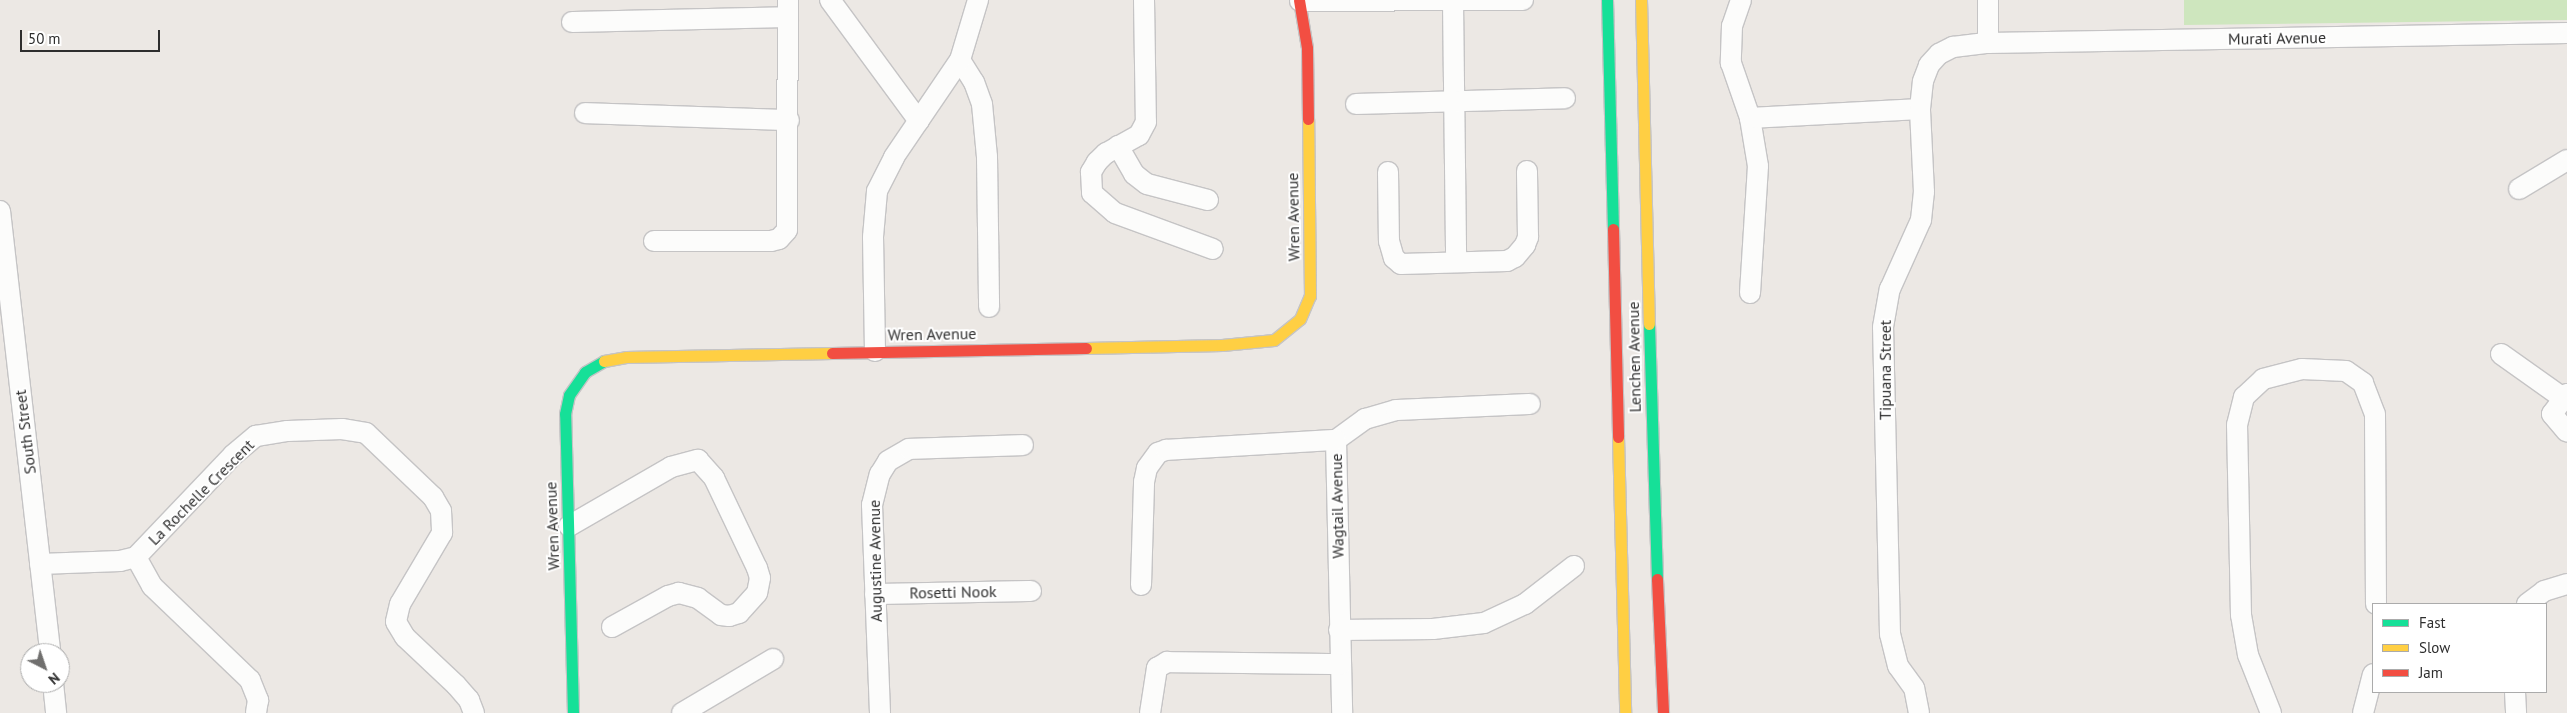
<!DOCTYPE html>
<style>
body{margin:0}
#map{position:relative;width:2567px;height:713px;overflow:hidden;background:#ece8e4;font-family:"PT Sans",sans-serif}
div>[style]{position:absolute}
.green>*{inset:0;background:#cee6be}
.roads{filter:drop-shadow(1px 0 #c5c4c5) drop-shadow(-1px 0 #c5c4c5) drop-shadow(0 1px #c5c4c5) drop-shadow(0 -1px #c5c4c5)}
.street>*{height:20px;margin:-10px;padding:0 10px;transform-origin:10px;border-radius:10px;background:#fcfcfb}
.fast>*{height:11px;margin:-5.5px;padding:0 5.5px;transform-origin:5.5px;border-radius:5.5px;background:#16e098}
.slow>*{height:11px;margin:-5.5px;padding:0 5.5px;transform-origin:5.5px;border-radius:5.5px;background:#ffcf43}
.jam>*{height:11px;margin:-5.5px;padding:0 5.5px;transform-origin:5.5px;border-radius:5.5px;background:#f24e42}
span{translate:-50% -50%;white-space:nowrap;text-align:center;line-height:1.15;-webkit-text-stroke:4px #fff;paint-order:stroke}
.street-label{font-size:16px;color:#2e2e2e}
.legend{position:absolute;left:2372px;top:603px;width:175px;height:90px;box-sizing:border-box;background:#fff;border:1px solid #ababab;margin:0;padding:6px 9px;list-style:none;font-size:15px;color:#2e2e2e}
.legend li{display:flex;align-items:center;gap:10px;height:25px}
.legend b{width:25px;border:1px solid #ababab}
.north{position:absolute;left:20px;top:643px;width:50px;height:50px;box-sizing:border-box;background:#fff;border:1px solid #ababab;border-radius:50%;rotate:139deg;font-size:14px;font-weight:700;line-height:20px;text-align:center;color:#2e2e2e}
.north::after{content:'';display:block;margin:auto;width:18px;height:22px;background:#706f6e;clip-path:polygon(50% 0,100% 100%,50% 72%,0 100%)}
.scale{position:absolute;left:20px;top:30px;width:140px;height:22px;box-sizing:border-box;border:2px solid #2e2e2e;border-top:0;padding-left:6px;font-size:15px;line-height:18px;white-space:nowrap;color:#2e2e2e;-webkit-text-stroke:4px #fff;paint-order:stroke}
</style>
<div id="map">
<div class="green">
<div style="clip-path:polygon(2184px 0,2567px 0,2567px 20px,2184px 25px)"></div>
</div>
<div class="roads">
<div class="street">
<div style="left:830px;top:0;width:150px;rotate:53.7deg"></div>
<div style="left:1144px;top:0;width:122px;rotate:89.1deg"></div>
<div style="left:1146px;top:122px;width:15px;rotate:118deg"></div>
<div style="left:1139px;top:135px;width:38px;rotate:151deg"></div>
<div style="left:1106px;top:153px;width:13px;rotate:135deg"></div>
<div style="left:1097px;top:162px;width:12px;rotate:121deg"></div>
<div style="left:1091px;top:172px;width:21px;rotate:87deg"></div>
<div style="left:1092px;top:193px;width:30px;rotate:41deg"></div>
<div style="left:1115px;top:213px;width:104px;rotate:20.2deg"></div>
<div style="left:1741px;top:0;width:28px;rotate:109deg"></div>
<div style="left:1732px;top:26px;width:37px;rotate:92deg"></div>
<div style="left:1731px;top:63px;width:58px;rotate:70.9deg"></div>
<div style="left:1300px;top:1px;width:223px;rotate:-0.3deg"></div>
<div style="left:1453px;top:2px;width:260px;rotate:89.3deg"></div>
<div style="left:572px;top:22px;width:216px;rotate:-1.3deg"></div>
<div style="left:1988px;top:43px;width:43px;rotate:-90deg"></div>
<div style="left:960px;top:60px;width:26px;rotate:58deg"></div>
<div style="left:974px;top:82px;width:23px;rotate:70deg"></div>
<div style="left:982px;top:104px;width:53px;rotate:84.6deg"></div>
<div style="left:987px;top:157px;width:150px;rotate:89.2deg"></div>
<div style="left:1356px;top:104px;width:209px;rotate:-1.6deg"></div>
<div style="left:585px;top:113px;width:204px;rotate:2deg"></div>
<div style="left:1118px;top:146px;width:32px;rotate:60deg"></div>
<div style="left:1134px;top:174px;width:16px;rotate:38deg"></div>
<div style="left:1147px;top:184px;width:63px;rotate:14.7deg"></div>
<div style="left:1388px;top:172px;width:69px;rotate:89.2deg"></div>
<div style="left:1389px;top:241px;width:18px;rotate:74deg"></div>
<div style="left:1394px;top:258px;width:9px;rotate:41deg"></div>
<div style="left:1401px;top:264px;width:106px;rotate:-1.6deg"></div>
<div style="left:1507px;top:261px;width:9px;rotate:-27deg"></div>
<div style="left:1515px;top:257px;width:16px;rotate:-50deg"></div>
<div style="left:1525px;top:245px;width:9px;rotate:-69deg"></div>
<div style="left:1528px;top:237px;width:66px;rotate:-90.9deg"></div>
<div style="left:2519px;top:189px;width:56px;rotate:-31.1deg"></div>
<div style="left:0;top:211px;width:445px;rotate:83.5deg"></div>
<div style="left:654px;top:241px;width:117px"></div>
<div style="left:771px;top:241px;width:8px;rotate:-14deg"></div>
<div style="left:779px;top:239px;width:12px;rotate:-48deg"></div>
<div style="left:787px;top:230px;width:230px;rotate:-89.8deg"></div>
<div style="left:1750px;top:293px;width:127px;rotate:-86.4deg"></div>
<div style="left:1758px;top:166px;width:49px;rotate:-99.5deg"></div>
<div style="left:1750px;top:118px;width:170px;rotate:-3deg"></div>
<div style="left:875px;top:351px;width:114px;rotate:-91deg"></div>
<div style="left:873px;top:237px;width:46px;rotate:-85deg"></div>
<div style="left:877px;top:191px;width:38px;rotate:-63deg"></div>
<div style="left:894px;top:157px;width:117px;rotate:-55.8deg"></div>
<div style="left:960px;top:60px;width:63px;rotate:-73.3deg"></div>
<div style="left:2501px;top:354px;width:76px;rotate:35.4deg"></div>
<div style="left:2567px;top:394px;width:25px;rotate:127deg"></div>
<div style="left:2552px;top:414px;width:23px;rotate:50deg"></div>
<div style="left:1336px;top:440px;width:273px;rotate:88.7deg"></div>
<div style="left:1336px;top:440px;width:36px;rotate:-36deg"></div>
<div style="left:1365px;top:419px;width:32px;rotate:-16deg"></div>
<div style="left:1396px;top:410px;width:134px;rotate:-2.6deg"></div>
<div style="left:569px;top:526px;width:118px;rotate:-30deg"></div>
<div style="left:671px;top:467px;width:28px;rotate:-15deg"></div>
<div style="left:698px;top:460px;width:24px;rotate:48deg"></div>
<div style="left:714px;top:478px;width:100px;rotate:64.5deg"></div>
<div style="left:757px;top:568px;width:10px;rotate:73deg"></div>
<div style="left:760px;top:578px;width:15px;rotate:101deg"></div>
<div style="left:757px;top:593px;width:27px;rotate:132deg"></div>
<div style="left:739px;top:613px;width:10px;rotate:163deg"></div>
<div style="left:729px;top:616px;width:8px;rotate:-173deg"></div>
<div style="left:721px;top:615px;width:29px;rotate:-144deg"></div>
<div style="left:698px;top:598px;width:20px;rotate:-165deg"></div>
<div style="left:679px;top:593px;width:11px;rotate:165deg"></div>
<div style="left:668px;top:596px;width:64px;rotate:151deg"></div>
<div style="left:136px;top:557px;width:33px;rotate:61deg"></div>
<div style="left:152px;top:586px;width:136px;rotate:43.8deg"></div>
<div style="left:250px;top:680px;width:22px;rotate:68deg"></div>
<div style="left:258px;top:700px;width:13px;rotate:99deg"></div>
<div style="left:40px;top:564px;width:80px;rotate:-2.1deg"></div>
<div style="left:120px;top:561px;width:16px;rotate:-14deg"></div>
<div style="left:136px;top:557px;width:141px;rotate:-46.4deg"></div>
<div style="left:233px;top:455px;width:30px;rotate:-40deg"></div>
<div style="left:256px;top:436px;width:32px;rotate:-9deg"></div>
<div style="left:288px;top:431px;width:54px;rotate:-2.1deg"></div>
<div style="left:342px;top:429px;width:24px;rotate:9deg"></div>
<div style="left:366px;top:433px;width:93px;rotate:43.7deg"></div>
<div style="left:433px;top:497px;width:16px;rotate:60deg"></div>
<div style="left:441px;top:511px;width:22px;rotate:87deg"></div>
<div style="left:442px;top:533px;width:82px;rotate:120.6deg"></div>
<div style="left:400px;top:604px;width:18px;rotate:103deg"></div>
<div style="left:396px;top:622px;width:17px;rotate:59deg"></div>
<div style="left:405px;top:637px;width:70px;rotate:43.3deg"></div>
<div style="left:456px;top:685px;width:20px;rotate:49deg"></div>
<div style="left:469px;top:700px;width:14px;rotate:69deg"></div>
<div style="left:1141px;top:585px;width:103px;rotate:-88.3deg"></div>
<div style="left:1144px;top:482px;width:14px;rotate:-78deg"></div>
<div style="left:1147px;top:468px;width:19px;rotate:-54deg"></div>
<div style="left:1158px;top:453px;width:9px;rotate:-21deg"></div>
<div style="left:1166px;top:450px;width:170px;rotate:-3.4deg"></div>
<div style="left:875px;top:594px;width:156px;rotate:-1.1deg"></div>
<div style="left:2527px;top:604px;width:21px;rotate:-37deg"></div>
<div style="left:2544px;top:591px;width:24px;rotate:-17deg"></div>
<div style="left:1339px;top:630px;width:94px;rotate:-0.6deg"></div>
<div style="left:1433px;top:629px;width:51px;rotate:-6.7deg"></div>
<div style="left:1484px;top:623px;width:45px;rotate:-24.9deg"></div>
<div style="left:1525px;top:604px;width:62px;rotate:-37.8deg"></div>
<div style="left:53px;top:683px;width:30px;rotate:84deg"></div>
<div style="left:2515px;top:692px;width:21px;rotate:87deg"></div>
<div style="left:682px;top:713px;width:106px;rotate:-30.7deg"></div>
<div style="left:880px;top:713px;width:208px;rotate:-92.2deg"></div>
<div style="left:872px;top:505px;width:32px;rotate:-76deg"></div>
<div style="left:880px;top:474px;width:15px;rotate:-58deg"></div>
<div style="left:888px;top:461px;width:24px;rotate:-30deg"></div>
<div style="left:909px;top:449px;width:114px;rotate:-2deg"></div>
<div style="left:1150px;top:713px;width:46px;rotate:-81.2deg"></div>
<div style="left:1157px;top:668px;width:12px;rotate:-31deg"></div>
<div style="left:1167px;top:662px;width:174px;rotate:0.7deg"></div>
<div style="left:1919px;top:713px;width:25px;rotate:-101deg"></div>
<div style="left:1914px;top:688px;width:27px;rotate:-126deg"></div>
<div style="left:1898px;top:666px;width:33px;rotate:-104deg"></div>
<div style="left:1890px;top:634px;width:307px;rotate:-91.3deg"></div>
<div style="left:1883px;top:327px;width:39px;rotate:-80deg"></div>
<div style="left:1890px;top:289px;width:76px;rotate:-65.8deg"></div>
<div style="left:1921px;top:220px;width:28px;rotate:-84deg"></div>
<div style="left:1924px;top:192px;width:83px;rotate:-92.8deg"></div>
<div style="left:1920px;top:109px;width:28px;rotate:-84deg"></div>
<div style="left:1923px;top:81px;width:17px;rotate:-69deg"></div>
<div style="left:1929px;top:65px;width:15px;rotate:-48deg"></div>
<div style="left:1939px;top:54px;width:16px;rotate:-27deg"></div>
<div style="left:1953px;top:47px;width:35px;rotate:-7deg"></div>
<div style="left:1988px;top:43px;width:579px;rotate:-0.99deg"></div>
<div style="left:2271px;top:713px;width:62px;rotate:-111.6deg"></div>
<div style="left:2248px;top:655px;width:41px;rotate:-99.9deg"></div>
<div style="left:2241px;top:615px;width:190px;rotate:-91.2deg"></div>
<div style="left:2237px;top:425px;width:29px;rotate:-76deg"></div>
<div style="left:2244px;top:397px;width:26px;rotate:-43deg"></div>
<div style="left:2263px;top:379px;width:40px;rotate:-14.4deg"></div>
<div style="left:2302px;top:369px;width:44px;rotate:2.6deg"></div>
<div style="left:2346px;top:371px;width:21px;rotate:35deg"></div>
<div style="left:2363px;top:383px;width:33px;rotate:69deg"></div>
<div style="left:2375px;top:414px;width:190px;rotate:89.7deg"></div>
<div style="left:2363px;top:713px;width:40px;rotate:-75.6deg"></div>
</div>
<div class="fast">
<div style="left:1607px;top:0;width:229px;rotate:88.5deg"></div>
<div style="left:1649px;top:324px;width:255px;rotate:88.2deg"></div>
<div style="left:573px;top:713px;width:299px;rotate:-91.5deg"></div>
<div style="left:565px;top:414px;width:19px;rotate:-78deg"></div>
<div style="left:569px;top:395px;width:28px;rotate:-55deg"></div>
<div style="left:585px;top:372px;width:22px;rotate:-30deg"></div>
</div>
<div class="slow">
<div style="left:1641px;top:0;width:324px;rotate:88.6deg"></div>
<div style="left:1086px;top:348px;width:136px;rotate:-1.3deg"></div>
<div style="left:1222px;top:345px;width:52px;rotate:-5.5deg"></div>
<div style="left:1274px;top:340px;width:33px;rotate:-39deg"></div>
<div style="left:1300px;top:319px;width:25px;rotate:-67deg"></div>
<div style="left:1310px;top:296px;width:177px;rotate:-90.6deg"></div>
<div style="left:604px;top:361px;width:22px;rotate:-10deg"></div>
<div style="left:626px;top:357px;width:206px;rotate:-1.1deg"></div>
<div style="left:1618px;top:437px;width:276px;rotate:88.5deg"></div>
</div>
<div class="jam">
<div style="left:1299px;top:0;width:49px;rotate:80.5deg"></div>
<div style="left:1307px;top:48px;width:71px;rotate:89.2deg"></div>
<div style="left:1613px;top:229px;width:208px;rotate:88.6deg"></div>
<div style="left:832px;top:353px;width:254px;rotate:-1.1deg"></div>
<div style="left:1657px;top:579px;width:134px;rotate:87.4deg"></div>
</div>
</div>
<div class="street-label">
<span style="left:2277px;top:38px;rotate:-1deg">Murati Avenue</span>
<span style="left:1293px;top:217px;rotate:-91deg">Wren Avenue</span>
<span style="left:932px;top:334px;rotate:-1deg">Wren Avenue</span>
<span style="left:1634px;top:357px;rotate:-91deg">Lenchen Avenue</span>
<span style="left:1885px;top:370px;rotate:-90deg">Tipuana Street</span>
<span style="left:25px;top:432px;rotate:-97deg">South Street</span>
<span style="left:201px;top:492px;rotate:-45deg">La Rochelle Crescent</span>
<span style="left:1337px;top:506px;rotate:-91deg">Wagtail Avenue</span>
<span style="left:552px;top:526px;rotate:-92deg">Wren Avenue</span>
<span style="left:875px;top:561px;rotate:-91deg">Augustine Avenue</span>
<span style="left:953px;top:592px;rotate:-1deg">Rosetti Nook</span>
</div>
<ul class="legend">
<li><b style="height:6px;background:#16e098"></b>Fast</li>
<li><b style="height:6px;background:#ffcf43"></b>Slow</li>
<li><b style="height:6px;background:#f24e42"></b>Jam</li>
</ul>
<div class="north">N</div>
<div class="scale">50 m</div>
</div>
